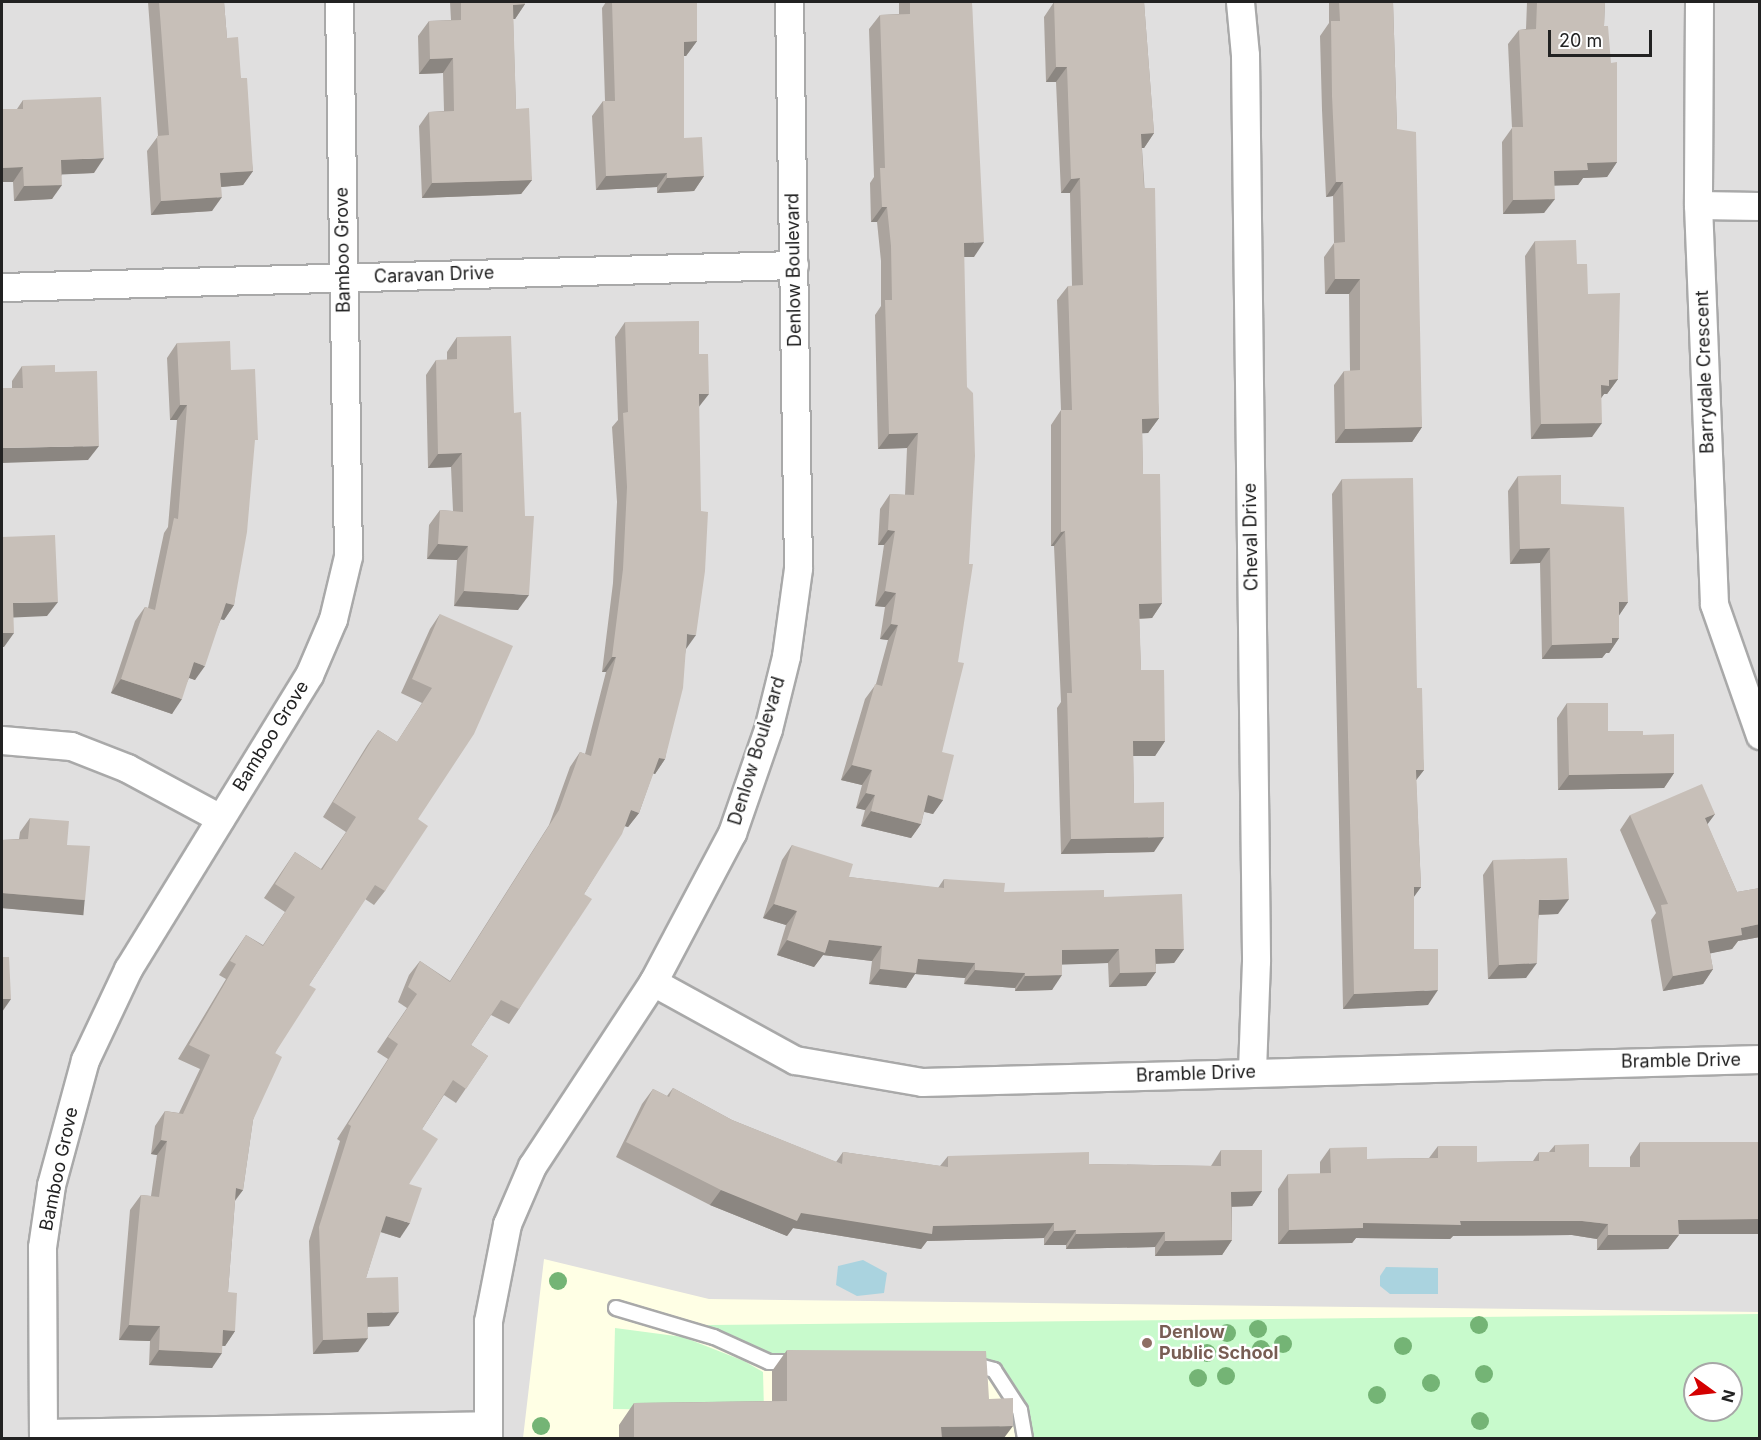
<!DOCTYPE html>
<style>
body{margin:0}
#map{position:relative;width:1761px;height:1440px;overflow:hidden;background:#f2efe9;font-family:Inter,sans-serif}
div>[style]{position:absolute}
.residential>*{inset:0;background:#e0dfdf}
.education>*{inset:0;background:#ffffe5}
.park>*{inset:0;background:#c8facc}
.water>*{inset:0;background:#aad3df}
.roads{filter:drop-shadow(2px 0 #a9a9a9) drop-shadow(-2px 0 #a9a9a9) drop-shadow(0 2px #a9a9a9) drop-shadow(0 -2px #a9a9a9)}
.lane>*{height:14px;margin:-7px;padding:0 7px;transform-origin:7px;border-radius:7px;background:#fff}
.street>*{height:27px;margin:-13.5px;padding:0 13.5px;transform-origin:13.5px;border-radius:13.5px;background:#fff}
.trees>*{width:18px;height:18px;margin:-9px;border-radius:50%;background:#74b475}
.wall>*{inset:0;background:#aba49e}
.shaded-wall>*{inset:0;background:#8b8681;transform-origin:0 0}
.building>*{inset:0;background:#c7bfb8}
.dots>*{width:16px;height:16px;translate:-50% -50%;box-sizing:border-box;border:3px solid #fff;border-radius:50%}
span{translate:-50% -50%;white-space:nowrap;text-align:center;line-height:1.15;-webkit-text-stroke:4.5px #fff;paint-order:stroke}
.street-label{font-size:18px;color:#222}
.education-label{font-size:18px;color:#785e54;font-weight:700}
.left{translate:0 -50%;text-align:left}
.frame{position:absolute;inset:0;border:3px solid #222;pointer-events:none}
.north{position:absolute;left:1683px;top:1362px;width:60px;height:60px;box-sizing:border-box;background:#fff;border:2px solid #a7a7a7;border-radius:50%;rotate:105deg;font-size:16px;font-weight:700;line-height:24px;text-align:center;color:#222}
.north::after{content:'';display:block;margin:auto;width:21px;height:27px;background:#d40000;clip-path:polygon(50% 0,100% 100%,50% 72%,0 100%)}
.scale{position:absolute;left:1548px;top:30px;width:104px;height:27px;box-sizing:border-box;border:3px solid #222;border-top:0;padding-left:8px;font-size:18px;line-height:21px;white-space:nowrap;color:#222;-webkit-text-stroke:4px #fff;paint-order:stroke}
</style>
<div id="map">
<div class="residential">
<div style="clip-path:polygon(evenodd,2px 2px,1759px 2px,1759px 1438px,2px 1438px,2px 2px,1695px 1374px,1731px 1374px,1731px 1410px,1695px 1410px,1695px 1374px)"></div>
</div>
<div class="education">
<div style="clip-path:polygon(evenodd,544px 1259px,709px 1299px,1759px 1312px,1759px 1438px,523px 1438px,544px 1259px,1695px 1374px,1731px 1374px,1731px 1410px,1695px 1410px,1695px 1374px)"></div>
</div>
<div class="park">
<div style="clip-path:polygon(evenodd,1759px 1314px,1759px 1438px,1030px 1438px,1000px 1368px,969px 1351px,762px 1355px,707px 1325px,1759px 1314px,1695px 1374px,1731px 1374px,1731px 1410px,1695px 1410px,1695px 1374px)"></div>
<div style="clip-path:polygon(615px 1328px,683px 1337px,744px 1361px,763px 1372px,764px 1411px,613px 1409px)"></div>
</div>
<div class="water">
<div style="clip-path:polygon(863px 1260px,887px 1273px,884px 1293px,857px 1296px,836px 1285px,838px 1266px)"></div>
<div style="clip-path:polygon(1386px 1267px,1438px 1268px,1438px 1294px,1390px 1294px,1380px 1286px,1380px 1276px)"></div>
</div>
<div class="roads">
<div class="lane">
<div style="left:616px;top:1308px;width:102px;rotate:16.5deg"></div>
<div style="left:714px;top:1337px;width:60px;rotate:24.4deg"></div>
<div style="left:769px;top:1362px;width:27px"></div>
<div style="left:972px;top:1364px;width:23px;rotate:15deg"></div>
<div style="left:994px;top:1370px;width:48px;rotate:57deg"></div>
<div style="left:1020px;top:1410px;width:28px;rotate:80deg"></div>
</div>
<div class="street">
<div style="left:1240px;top:2px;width:53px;rotate:84.6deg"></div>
<div style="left:1245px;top:55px;width:906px;rotate:89.3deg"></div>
<div style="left:1256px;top:961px;width:111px;rotate:92.1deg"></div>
<div style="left:1699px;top:2px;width:203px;rotate:90.3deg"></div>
<div style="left:1698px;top:205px;width:399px;rotate:87.7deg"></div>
<div style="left:1714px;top:604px;width:139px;rotate:70.7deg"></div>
<div style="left:1698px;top:205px;width:62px;rotate:0.9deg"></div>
<div style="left:2px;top:287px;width:792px;rotate:-1.59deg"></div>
<div style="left:2px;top:740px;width:69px;rotate:5deg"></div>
<div style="left:71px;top:746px;width:60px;rotate:21.4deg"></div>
<div style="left:127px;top:768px;width:106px;rotate:28.3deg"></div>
<div style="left:653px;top:982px;width:162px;rotate:28.8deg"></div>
<div style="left:795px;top:1060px;width:129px;rotate:9.8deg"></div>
<div style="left:922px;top:1082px;width:838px;rotate:-1.57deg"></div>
<div style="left:43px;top:1433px;width:445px;rotate:-1deg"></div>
<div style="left:43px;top:1438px;width:191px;rotate:-90.3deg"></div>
<div style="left:42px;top:1247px;width:63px;rotate:-81.7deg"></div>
<div style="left:51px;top:1185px;width:130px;rotate:-74.8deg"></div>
<div style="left:85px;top:1060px;width:101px;rotate:-64.7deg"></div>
<div style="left:128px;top:969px;width:345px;rotate:-58.4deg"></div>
<div style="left:309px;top:675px;width:61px;rotate:-66.8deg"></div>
<div style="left:333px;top:619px;width:65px;rotate:-76.6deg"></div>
<div style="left:348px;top:556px;width:554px;rotate:-90.93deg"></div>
<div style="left:488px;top:1438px;width:117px;rotate:-90deg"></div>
<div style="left:488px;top:1321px;width:99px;rotate:-78.9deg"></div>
<div style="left:507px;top:1224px;width:63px;rotate:-66.7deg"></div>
<div style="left:532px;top:1166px;width:220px;rotate:-56.7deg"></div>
<div style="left:653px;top:982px;width:169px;rotate:-62.1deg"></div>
<div style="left:732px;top:833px;width:110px;rotate:-70.9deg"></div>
<div style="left:768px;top:729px;width:75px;rotate:-76.1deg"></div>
<div style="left:786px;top:656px;width:89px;rotate:-82.2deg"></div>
<div style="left:798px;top:568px;width:566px;rotate:-90.91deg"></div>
</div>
</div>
<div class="trees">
<div style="left:558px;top:1281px"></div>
<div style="left:1479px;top:1325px"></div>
<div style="left:1258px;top:1329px"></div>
<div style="left:1227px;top:1333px"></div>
<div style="left:1283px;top:1344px"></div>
<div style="left:1403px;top:1346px"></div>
<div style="left:1261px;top:1349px"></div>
<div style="left:1207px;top:1353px"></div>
<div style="left:1484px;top:1374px"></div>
<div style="left:1226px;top:1376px"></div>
<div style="left:1198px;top:1378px"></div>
<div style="left:1431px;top:1383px"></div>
<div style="left:1377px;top:1395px"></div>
<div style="left:1480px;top:1421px"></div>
<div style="left:541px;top:1426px"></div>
</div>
<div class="wall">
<div style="clip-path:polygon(148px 2px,224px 2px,227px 38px,241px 78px,253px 171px,243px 185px,221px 187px,212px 211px,151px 215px,147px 151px,158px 136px)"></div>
<div style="clip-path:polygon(450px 2px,525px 2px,525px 4px,515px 19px,513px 19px,516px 109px,532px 180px,521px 194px,422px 198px,419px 126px,429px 112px,444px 111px,443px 73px,419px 74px,418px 36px,429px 21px,451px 20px)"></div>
<div style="clip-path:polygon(606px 2px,697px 2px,697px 41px,686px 56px,684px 56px,684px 138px,704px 176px,694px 191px,657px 193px,657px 187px,596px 190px,592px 116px,603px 101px,605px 101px,602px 8px)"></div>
<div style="clip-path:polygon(899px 2px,972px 2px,974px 257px,964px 257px,942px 752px,943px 800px,933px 814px,924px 812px,921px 824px,911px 838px,861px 826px,865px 810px,856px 808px,862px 785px,841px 780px,865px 699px,876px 684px,888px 640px,880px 639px,885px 607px,875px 606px,884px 545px,878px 545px,880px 509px,890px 494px,905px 495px,907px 448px,878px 449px,875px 315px,881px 306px,881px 261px,877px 222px,871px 222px,870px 183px,874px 177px,869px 29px,880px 15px,899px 14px)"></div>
<div style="clip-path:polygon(1054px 2px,1144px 2px,1154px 133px,1144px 148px,1142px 148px,1159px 418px,1148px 433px,1142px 433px,1143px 474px,1162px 603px,1152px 618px,1139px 619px,1141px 670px,1165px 741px,1155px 756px,1133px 756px,1134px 803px,1154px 852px,1061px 854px,1057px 708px,1061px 702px,1054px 546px,1051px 546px,1051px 425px,1061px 410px,1057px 300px,1068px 286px,1072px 286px,1070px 193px,1061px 193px,1056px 82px,1046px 82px,1044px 17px)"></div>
<div style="clip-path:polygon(1329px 2px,1393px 2px,1397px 129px,1422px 427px,1412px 442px,1335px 443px,1334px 385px,1344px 371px,1350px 371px,1349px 294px,1325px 294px,1324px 257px,1334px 243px,1333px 196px,1326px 197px,1322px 110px,1320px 36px,1329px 23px)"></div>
<div style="clip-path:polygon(1527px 2px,1605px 2px,1604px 26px,1617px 162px,1607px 177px,1583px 178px,1578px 185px,1554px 185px,1544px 213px,1503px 214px,1502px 142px,1512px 128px,1508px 44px,1519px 30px,1526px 29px)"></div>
<div style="clip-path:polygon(23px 100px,94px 173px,62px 174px,52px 199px,14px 201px,13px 182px,2px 182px,2px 109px,17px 109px)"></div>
<div style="clip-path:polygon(1535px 241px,1577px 264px,1618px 379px,1607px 394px,1604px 394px,1601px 398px,1592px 437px,1531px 439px,1525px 256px)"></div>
<div style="clip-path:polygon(625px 322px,699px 407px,686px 649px,665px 759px,655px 774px,653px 773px,639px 813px,628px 827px,625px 826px,584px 894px,519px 1009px,509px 1024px,491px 1015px,471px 1045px,488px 1056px,456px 1103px,444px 1095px,422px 1129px,409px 1184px,400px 1238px,380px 1232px,366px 1278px,389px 1326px,368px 1327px,358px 1352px,313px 1354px,309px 1241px,340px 1141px,337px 1139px,388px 1059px,377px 1052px,407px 1008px,398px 1002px,409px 975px,420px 961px,450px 981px,549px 825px,570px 767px,580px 752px,585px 754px,606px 672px,602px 672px,613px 583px,617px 502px,612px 427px,618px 420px,615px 337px)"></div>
<div style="clip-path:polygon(457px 337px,518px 610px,454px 606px,457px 560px,427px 559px,429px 525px,440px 510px,453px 511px,451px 467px,428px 468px,426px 375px,436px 360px,447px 360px,447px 352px)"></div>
<div style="clip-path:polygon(177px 343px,231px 370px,254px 445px,234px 605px,224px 620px,221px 619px,195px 680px,189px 678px,172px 714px,111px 693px,135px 621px,145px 607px,148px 608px,164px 533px,168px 527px,177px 420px,170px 420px,167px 358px)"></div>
<div style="clip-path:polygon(22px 366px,55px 372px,88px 460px,12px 388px,12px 381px)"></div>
<div style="clip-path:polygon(1518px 476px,1561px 504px,1628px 602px,1619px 615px,1619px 638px,1609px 653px,1606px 653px,1602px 658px,1542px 659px,1540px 563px,1510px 564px,1508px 491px)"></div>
<div style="clip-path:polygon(1342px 479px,1417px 688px,1424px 770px,1416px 780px,1421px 887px,1414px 896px,1414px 949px,1428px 1005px,1343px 1009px,1332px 494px)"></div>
<div style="clip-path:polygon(440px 614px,418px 819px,385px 891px,374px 905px,365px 899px,309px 985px,275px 1053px,253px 1120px,243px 1190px,235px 1201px,228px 1292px,235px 1331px,225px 1346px,222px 1346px,212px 1368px,149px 1365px,150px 1341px,119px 1340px,130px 1210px,141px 1195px,151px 1196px,157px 1155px,151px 1154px,155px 1126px,165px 1111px,179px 1113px,200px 1069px,178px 1059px,226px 979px,219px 975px,246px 935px,263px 945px,285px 912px,264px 898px,295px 852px,321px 869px,346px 832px,323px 817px,368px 744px,378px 730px,397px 742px,422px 703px,401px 693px,430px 629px)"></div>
<div style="clip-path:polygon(1567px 703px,1608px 731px,1643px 735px,1674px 773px,1664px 788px,1558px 790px,1557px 718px)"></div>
<div style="clip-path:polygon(1715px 814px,1707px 824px,1737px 892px,1760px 888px,1760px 937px,1738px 941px,1732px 949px,1710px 953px,1713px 969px,1703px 984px,1663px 991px,1651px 920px,1656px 913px,1620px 830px,1630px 815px)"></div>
<div style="clip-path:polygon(30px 818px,67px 845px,85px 900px,75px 914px,2px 908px,2px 840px,19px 839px,20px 832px)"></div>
<div style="clip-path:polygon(792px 845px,849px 877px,938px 888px,944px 879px,1004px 892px,1104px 897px,1184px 949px,1174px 963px,1156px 964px,1156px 972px,1146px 986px,1109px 987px,1108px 963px,1062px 964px,1052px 990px,1015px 991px,1015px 988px,964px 984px,965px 978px,915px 974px,906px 988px,869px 984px,872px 961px,823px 955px,814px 967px,777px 955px,786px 925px,763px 918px,782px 860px)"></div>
<div style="clip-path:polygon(1493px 860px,1558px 914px,1539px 915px,1526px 978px,1488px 979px,1483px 875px)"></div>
<div style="clip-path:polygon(673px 1088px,732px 1120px,836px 1162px,843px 1152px,940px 1166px,948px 1156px,1089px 1164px,1211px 1166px,1221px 1150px,1262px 1191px,1252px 1206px,1232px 1207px,1232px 1240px,1222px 1255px,1155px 1256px,1155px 1247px,1066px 1249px,1066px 1245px,1044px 1245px,1044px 1238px,927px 1241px,921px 1249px,793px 1228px,787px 1236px,710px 1205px,616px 1157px,642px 1104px,653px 1089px,667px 1096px)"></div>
<div style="clip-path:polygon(1640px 1142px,1760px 1142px,1760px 1234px,1679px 1234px,1668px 1249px,1597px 1250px,1597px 1239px,1572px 1235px,1453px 1236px,1450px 1239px,1356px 1238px,1352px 1243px,1278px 1244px,1278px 1189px,1288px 1174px,1320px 1174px,1320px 1162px,1330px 1148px,1367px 1159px,1429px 1158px,1438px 1146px,1477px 1162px,1533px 1161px,1539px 1152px,1549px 1152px,1555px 1145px,1589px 1167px,1630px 1167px,1630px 1157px)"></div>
<div style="clip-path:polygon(787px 1350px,989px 1399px,1004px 1438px,619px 1438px,619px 1425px,634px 1403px,772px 1401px,772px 1371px)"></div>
</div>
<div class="shaded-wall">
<div style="clip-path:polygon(525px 4px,515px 19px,503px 19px,513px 5px)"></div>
<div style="clip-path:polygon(697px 41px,686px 56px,674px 56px,684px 42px)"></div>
<div style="clip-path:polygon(453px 58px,443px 73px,419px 74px,430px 59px)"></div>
<div style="clip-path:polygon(1056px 67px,1067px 67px,1056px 82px,1046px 82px)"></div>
<div style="clip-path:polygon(1154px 133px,1144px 148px,1131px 148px,1141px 134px)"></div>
<div style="clip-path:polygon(104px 158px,94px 173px,51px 175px,61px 160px)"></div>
<div style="clip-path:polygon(1617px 162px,1607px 177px,1583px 178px,1578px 185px,1544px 186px,1554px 171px,1587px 163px)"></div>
<div style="clip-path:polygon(23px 167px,13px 182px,2px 182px,2px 168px)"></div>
<div style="clip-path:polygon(253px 171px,243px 185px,210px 188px,220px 173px)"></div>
<div style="clip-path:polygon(667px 173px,657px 187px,596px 190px,606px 176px)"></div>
<div style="clip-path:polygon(704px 176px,694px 191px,657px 193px,667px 178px)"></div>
<div style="clip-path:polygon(1080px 178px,1070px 193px,1061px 193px,1071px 179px)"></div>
<div style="clip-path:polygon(532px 180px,521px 194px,422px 198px,432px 183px)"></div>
<div style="clip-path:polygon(1336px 182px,1343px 182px,1333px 196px,1326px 197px)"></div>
<div style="clip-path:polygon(62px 185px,52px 199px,14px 201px,24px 186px)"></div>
<div style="clip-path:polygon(222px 197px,212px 211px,151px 215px,161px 201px)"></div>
<div style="clip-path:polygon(1555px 199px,1544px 213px,1503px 214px,1513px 200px)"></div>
<div style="clip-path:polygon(882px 207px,887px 207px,877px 222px,871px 222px)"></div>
<div style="clip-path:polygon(984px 242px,974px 257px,954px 257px,964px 243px)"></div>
<div style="clip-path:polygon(1335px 279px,1360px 279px,1349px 294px,1325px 294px)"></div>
<div style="clip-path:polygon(1618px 379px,1607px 394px,1604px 394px,1599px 401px,1601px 385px,1609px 380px)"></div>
<div style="clip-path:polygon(699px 394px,709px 394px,698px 408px)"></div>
<div style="clip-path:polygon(180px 405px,187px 405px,177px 420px,170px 420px)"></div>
<div style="clip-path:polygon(1159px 418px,1148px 433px,1132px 434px,1142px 419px)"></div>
<div style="clip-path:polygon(1602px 423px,1592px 437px,1531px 439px,1541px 424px)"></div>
<div style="clip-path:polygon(1422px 427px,1412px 442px,1335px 443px,1345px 429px)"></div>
<div style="clip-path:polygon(918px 433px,907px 448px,878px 449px,889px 434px)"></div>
<div style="clip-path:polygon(99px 446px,88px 460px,2px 463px,2px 448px)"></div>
<div style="clip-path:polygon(462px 453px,451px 467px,428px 468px,438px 454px)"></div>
<div style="clip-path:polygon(888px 530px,895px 531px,884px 545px,878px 545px)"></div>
<div style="clip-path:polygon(1065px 531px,1054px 546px,1051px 546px,1061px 532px)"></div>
<div style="clip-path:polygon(438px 544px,468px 546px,457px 560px,427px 559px)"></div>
<div style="clip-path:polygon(1550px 548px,1540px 563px,1510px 564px,1520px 549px)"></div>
<div style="clip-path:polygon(464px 591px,529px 595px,518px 610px,454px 606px)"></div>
<div style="clip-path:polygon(885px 591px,896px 593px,885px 607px,875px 606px)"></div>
<div style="clip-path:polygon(58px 602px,47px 616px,3px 618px,13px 603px)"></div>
<div style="clip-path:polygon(1619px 602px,1628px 602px,1618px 617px)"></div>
<div style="clip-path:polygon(226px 603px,234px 605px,224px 620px,216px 618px)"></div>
<div style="clip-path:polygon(1162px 603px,1152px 618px,1128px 619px,1139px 604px)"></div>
<div style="clip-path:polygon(891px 624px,898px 625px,888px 640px,880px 639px)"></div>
<div style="clip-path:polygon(2px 633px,14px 633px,4px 647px,2px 647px)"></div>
<div style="clip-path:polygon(687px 634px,696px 635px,686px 649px)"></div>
<div style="clip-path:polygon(1612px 638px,1619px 638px,1609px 653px,1606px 653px,1602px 658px,1542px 659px,1552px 645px)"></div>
<div style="clip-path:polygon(612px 657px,616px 657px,606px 672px,602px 672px)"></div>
<div style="clip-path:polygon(194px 662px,205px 666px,195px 680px,184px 676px)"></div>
<div style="clip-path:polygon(121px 679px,182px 699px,172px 714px,111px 693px)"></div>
<div style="clip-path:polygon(1133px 741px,1165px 741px,1155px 756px,1122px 756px)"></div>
<div style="clip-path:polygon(659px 758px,665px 759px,655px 774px,649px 772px)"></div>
<div style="clip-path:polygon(852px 765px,872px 770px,862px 785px,841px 780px)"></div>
<div style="clip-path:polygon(1416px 770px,1424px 770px,1413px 784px)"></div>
<div style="clip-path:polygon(1674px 773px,1664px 788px,1558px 790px,1569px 775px)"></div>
<div style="clip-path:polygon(866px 793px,875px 795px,865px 810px,856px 808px)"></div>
<div style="clip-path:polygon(928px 795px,943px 800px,933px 814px,918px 810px)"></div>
<div style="clip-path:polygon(631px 810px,639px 813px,628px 827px,621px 825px)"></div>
<div style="clip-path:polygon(871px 811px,921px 824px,911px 838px,861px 826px)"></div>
<div style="clip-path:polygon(1715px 814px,1704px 829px,1705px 818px)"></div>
<div style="clip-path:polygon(1164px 837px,1154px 852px,1061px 854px,1071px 839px)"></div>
<div style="clip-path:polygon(1414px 887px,1421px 887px,1411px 901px)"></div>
<div style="left:2px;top:893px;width:83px;height:15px;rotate:5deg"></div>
<div style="clip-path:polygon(1569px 899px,1558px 914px,1529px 915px,1539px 900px)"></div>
<div style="clip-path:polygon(774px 904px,797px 911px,786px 925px,763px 918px)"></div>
<div style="clip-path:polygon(1760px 924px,1760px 937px,1738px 941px,1732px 949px,1698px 956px,1708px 941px,1741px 928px)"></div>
<div style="clip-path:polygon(787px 940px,829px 940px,882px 946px,872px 961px,823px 955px,814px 967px,777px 955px)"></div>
<div style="clip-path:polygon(1119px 949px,1108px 963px,1052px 965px,1062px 950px)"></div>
<div style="clip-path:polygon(1155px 949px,1184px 949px,1174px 963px,1145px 964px)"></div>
<div style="clip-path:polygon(918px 959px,975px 963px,965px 978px,915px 974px,906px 988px,869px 984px,880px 969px)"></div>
<div style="clip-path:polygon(1537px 963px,1526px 978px,1488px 979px,1499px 965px)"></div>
<div style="clip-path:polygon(1713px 969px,1703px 984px,1663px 991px,1673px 976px)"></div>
<div style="clip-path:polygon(975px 970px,1025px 973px,1015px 988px,964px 984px)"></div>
<div style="clip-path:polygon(1156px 972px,1146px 986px,1109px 987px,1120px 973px)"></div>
<div style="clip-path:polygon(1062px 975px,1052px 990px,1015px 991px,1025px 976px)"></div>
<div style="clip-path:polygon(1438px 990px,1428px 1005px,1343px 1009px,1354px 994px)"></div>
<div style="clip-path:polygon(2px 999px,11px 999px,2px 1012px)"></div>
<div style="clip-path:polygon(161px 1140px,167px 1141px,157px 1155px,151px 1154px)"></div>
<div style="clip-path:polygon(236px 1188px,243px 1190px,232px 1204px)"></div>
<div style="clip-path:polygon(721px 1190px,933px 1226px,1054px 1223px,1044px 1238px,927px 1241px,921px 1249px,793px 1228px,787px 1236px,710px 1205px)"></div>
<div style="clip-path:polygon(1262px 1191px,1252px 1206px,1221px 1207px,1231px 1192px)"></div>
<div style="clip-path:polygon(386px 1216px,410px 1223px,400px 1238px,375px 1230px)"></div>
<div style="clip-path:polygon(1760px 1219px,1760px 1234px,1668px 1234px,1678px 1220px)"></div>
<div style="clip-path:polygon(1460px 1221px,1582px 1221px,1608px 1224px,1597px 1239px,1572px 1235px,1453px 1236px,1450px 1239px,1356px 1238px,1352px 1243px,1278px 1244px,1289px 1230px,1363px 1223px)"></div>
<div style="clip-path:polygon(1076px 1230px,1066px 1245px,1044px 1245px,1054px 1231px)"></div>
<div style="clip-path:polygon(1165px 1232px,1155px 1247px,1066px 1249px,1076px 1234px)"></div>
<div style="clip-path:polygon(1608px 1235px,1679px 1235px,1668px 1249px,1597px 1250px)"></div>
<div style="clip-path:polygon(1232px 1240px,1222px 1255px,1155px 1256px,1165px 1241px)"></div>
<div style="clip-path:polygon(399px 1312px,389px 1326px,357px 1327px,367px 1313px)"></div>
<div style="clip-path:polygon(129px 1325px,160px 1326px,150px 1341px,119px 1340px)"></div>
<div style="clip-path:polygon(223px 1330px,235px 1331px,225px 1346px,213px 1345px)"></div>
<div style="clip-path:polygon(368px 1338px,358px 1352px,313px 1354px,323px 1340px)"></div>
<div style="clip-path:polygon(159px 1350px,222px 1353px,212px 1368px,149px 1365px)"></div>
<div style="clip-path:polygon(1013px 1426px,1004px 1438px,933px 1438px,941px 1427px)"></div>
</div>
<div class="building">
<div style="clip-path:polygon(159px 2px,224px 2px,227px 38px,238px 37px,241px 78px,247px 78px,253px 171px,220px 173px,222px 197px,161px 201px,157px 136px,169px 135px)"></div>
<div style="clip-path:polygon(461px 2px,525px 2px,525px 4px,513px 5px,516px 109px,529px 108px,532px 180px,432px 183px,429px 112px,454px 111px,453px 58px,430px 59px,429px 21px,461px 20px)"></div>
<div style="clip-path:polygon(612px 2px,697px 2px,697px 41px,684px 42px,684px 138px,702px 137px,704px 176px,667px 178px,667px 173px,606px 176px,603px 101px,615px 101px)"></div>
<div style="clip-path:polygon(910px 2px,972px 2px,984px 242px,964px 243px,967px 387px,973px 393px,975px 456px,969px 564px,973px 564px,958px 662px,964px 663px,942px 752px,954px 755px,943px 800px,928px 795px,921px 824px,871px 811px,875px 795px,866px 793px,872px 770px,852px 765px,875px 684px,882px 686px,898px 625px,891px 624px,896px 593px,885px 591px,895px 531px,888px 530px,890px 494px,914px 495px,918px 433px,889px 434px,885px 300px,892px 300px,891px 246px,887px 207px,882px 207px,880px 168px,885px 168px,880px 15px,910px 14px)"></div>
<div style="clip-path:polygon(1054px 2px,1144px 2px,1154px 133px,1141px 134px,1144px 188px,1155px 188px,1159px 418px,1142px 419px,1143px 474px,1160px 474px,1162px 603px,1139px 604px,1141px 670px,1164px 670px,1165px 741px,1133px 741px,1134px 803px,1164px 802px,1164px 837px,1071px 839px,1067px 693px,1072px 693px,1065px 531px,1061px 532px,1061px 410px,1072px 410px,1068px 286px,1083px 285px,1080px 178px,1071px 179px,1067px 67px,1056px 67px)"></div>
<div style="clip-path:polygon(1339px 2px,1393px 2px,1397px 129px,1416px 132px,1422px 427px,1345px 429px,1344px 371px,1360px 370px,1360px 279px,1335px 279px,1334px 243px,1345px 242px,1343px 182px,1336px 182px,1332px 96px,1331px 21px,1340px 21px)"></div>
<div style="clip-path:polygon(1537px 2px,1605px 2px,1604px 26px,1608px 26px,1611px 63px,1617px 62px,1617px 162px,1587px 163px,1588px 170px,1554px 171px,1555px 199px,1513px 200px,1512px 127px,1523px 127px,1519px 30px,1536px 29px)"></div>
<div style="clip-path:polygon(101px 97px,104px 158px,61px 160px,62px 185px,24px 186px,23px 167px,2px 168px,2px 109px,23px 109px,23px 100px)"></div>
<div style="clip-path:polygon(1576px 240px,1577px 264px,1587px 264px,1588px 294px,1620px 293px,1618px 379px,1609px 380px,1609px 386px,1601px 385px,1602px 423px,1541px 424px,1535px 241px)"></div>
<div style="clip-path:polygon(699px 321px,699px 354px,708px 354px,709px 394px,699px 394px,701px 511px,708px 512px,705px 571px,696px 635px,687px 634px,683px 688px,665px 759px,659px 758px,639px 813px,631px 810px,622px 834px,584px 894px,592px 899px,519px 1009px,501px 1000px,471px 1045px,488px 1056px,466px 1089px,453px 1080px,422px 1129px,438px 1139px,409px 1184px,422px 1188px,410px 1223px,386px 1216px,366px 1278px,398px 1277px,399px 1312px,367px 1313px,368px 1338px,323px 1340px,319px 1227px,351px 1126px,348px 1124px,398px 1044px,388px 1037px,417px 994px,408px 987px,420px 961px,450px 982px,559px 810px,580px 752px,591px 756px,616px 657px,612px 657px,623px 569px,627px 487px,623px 413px,628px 412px,625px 322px)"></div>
<div style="clip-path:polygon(511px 336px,514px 413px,521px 412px,525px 516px,534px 516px,529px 595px,464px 591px,468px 546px,438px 544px,440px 510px,463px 512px,462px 453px,438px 454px,436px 360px,457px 359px,457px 337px)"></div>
<div style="clip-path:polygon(230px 341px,231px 370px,255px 369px,258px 440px,255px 440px,247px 532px,234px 605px,226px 603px,205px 666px,194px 662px,182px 699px,121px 679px,145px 607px,155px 610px,174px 518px,178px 519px,187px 405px,180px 405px,177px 343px)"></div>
<div style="clip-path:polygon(55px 365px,55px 372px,97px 371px,99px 446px,2px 448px,2px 388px,23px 388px,22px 366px)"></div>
<div style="clip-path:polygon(1561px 475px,1561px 504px,1624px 507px,1628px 602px,1619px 602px,1619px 638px,1612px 638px,1612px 643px,1552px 645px,1550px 548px,1520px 549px,1518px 476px)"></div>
<div style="clip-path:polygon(1413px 478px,1417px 688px,1422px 688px,1424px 770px,1416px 770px,1421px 887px,1414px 887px,1414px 949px,1438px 949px,1438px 990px,1354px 994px,1342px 479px)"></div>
<div style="clip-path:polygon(55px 535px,58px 602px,13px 603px,14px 633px,2px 633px,2px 537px)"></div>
<div style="clip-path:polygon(440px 614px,513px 646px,474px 734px,418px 819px,428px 826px,385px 891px,375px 885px,309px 985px,316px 989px,275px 1053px,282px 1057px,253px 1120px,243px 1190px,236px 1188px,228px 1292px,237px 1293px,235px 1331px,223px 1330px,222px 1353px,159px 1350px,160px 1326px,129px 1325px,141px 1195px,159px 1197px,167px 1141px,161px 1140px,165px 1111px,183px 1114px,210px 1055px,189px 1045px,236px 964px,230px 961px,246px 935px,263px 946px,295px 897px,275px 884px,295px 852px,322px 870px,356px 817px,333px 802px,378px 730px,397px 742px,432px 688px,412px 679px)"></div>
<div style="clip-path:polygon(1567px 703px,1608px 703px,1608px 731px,1643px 731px,1643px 735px,1674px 734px,1674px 773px,1569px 775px)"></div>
<div style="clip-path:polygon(1702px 784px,1715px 814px,1705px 818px,1737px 892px,1760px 888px,1760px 924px,1741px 928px,1742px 935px,1708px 941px,1713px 969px,1673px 976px,1661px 905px,1668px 904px,1630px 815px)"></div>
<div style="clip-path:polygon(30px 818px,69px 821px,67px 845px,90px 846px,85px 900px,2px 893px,2px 840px,28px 839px)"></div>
<div style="clip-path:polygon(792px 845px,853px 864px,849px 877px,944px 888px,944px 879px,1005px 883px,1004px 892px,1104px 890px,1104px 897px,1182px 894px,1184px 949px,1155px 949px,1156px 972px,1120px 973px,1119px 949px,1062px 950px,1062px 975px,1025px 976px,1025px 973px,975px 970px,975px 963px,918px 959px,916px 973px,880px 969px,882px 946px,829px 940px,825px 953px,787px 940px,797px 911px,774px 904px)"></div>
<div style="clip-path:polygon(1567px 858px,1569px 899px,1539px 900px,1537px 963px,1499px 965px,1493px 860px)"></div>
<div style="clip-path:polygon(2px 957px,9px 957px,11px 999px,2px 999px)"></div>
<div style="clip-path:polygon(673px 1088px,732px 1120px,842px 1164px,843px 1152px,948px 1167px,948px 1156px,1089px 1152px,1089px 1164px,1221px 1166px,1221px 1150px,1262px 1150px,1262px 1191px,1231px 1192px,1232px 1240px,1165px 1241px,1165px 1232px,1076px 1234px,1076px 1230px,1054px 1231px,1054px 1223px,933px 1226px,932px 1234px,801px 1213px,797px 1221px,721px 1190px,626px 1142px,653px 1089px,669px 1097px)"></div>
<div style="clip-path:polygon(1640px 1142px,1760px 1142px,1760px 1219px,1678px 1220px,1679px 1235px,1608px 1235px,1608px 1224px,1582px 1221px,1460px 1221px,1461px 1225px,1363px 1223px,1363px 1228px,1289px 1230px,1288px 1174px,1331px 1173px,1330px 1148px,1367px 1147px,1367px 1159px,1438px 1158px,1438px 1146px,1477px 1146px,1477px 1162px,1539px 1161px,1539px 1152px,1555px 1152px,1555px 1145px,1589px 1144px,1589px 1167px,1640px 1167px)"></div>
<div style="clip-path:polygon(787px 1350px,986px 1351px,989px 1399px,1013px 1398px,1013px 1426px,941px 1427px,942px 1438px,634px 1438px,634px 1403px,787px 1401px)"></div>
</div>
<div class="dots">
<div style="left:1147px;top:1343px;background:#8d6e63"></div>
</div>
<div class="street-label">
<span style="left:343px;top:250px;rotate:-91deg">Bamboo Grove</span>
<span style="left:794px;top:270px;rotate:-91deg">Denlow Boulevard</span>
<span style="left:434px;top:275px;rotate:-2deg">Caravan Drive</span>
<span style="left:1705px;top:372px;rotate:-92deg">Barrydale Crescent</span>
<span style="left:1251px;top:537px;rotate:-91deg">Cheval Drive</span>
<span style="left:271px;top:736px;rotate:-58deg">Bamboo Grove</span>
<span style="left:757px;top:751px;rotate:-73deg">Denlow Boulevard</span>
<span style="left:1681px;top:1061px;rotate:-1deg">Bramble Drive</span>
<span style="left:1196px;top:1074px;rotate:-2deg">Bramble Drive</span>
<span style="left:59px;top:1169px;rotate:-78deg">Bamboo Grove</span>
</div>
<div class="education-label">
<span class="left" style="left:1159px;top:1343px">Denlow<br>Public School</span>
</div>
<div class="frame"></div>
<div class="north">N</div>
<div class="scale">20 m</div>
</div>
